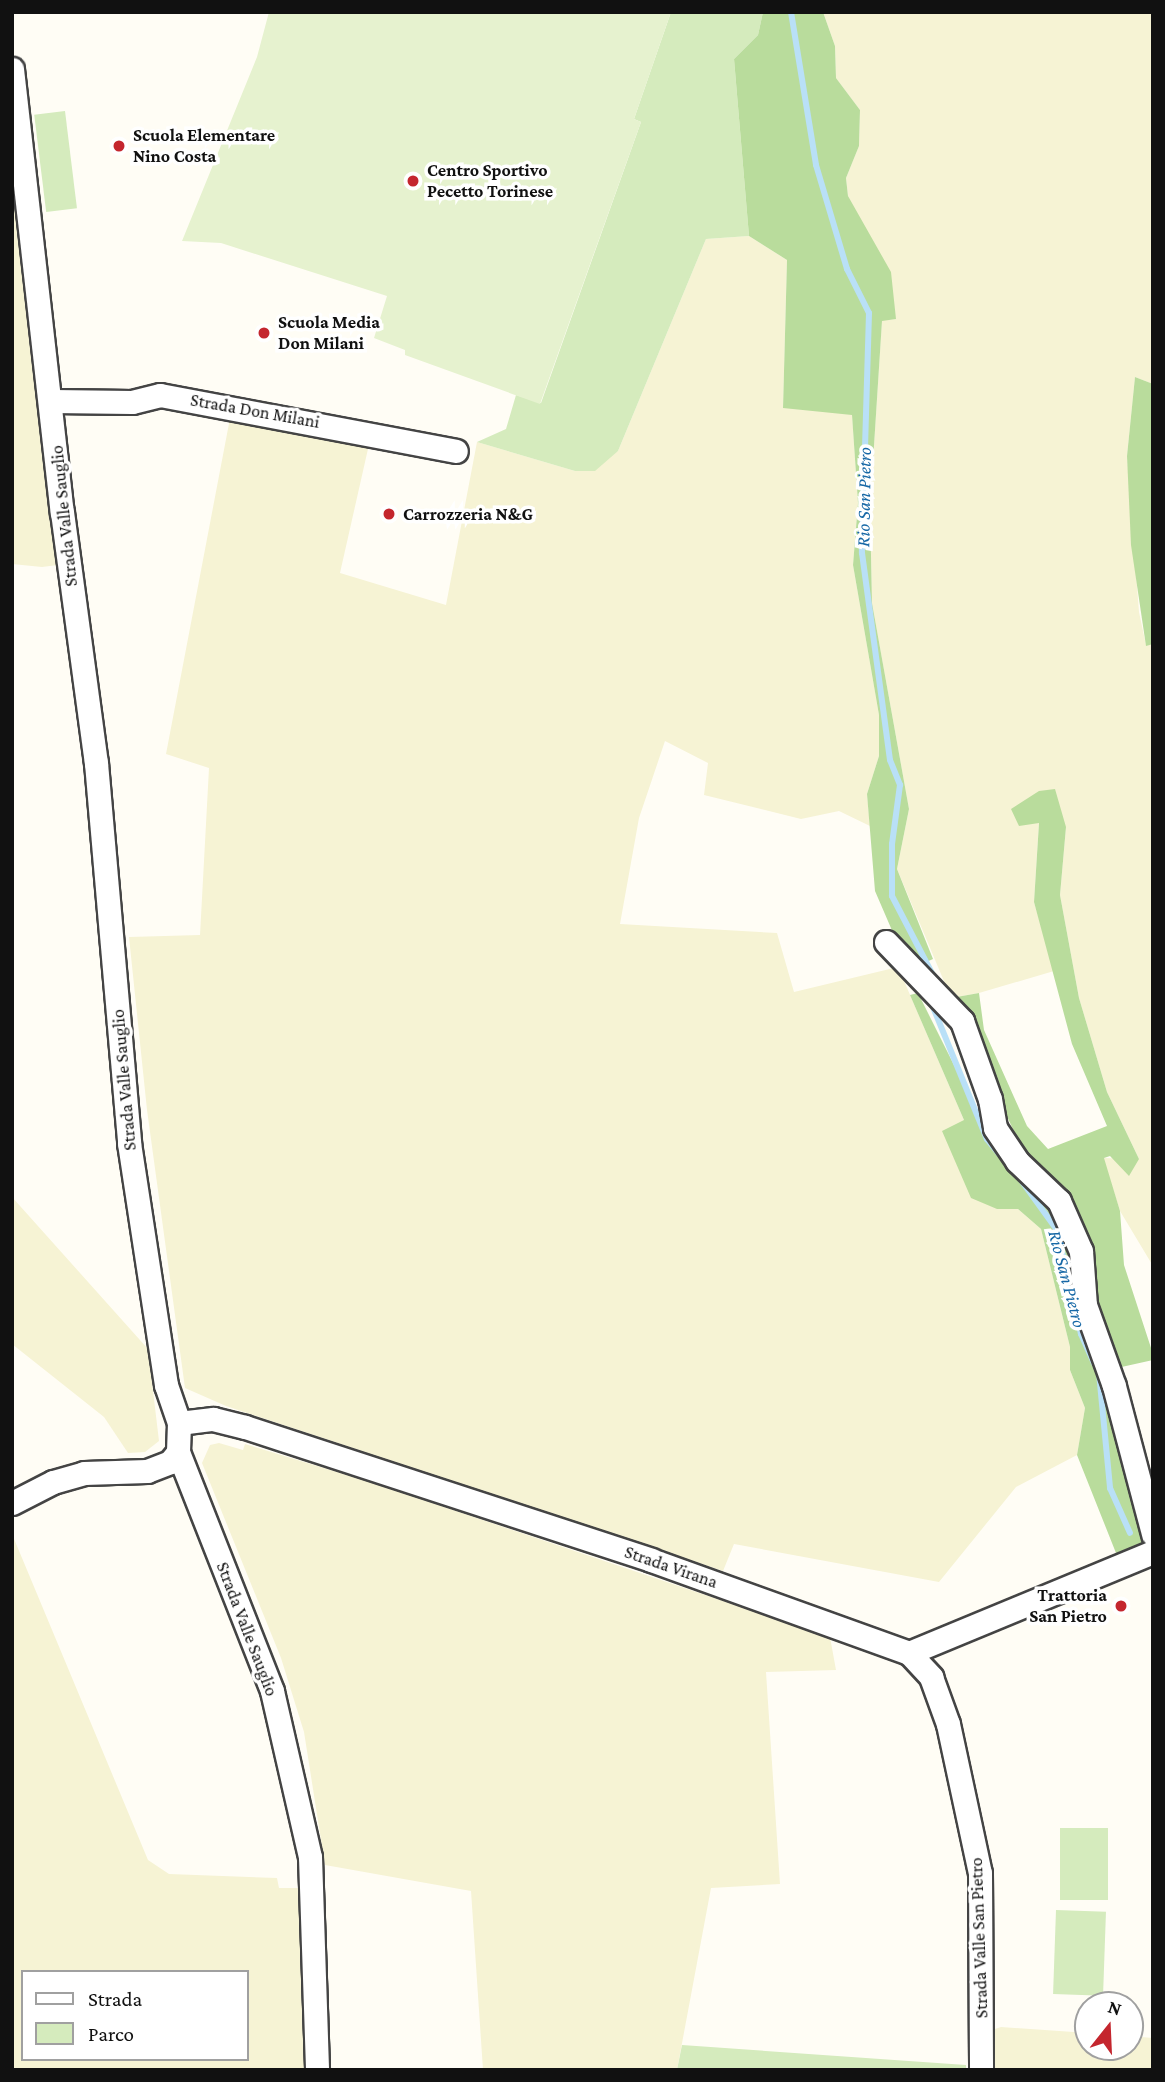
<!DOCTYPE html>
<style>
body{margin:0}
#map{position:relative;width:1165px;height:2082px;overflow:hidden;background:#fffdf5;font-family:"Crimson Pro",serif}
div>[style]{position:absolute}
.farmland>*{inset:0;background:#f6f3d4}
.green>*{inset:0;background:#d5ebbd;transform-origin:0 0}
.forest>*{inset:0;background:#b9dc9c}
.pitch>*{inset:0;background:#e6f2cf}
.stream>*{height:6px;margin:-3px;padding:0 3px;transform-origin:3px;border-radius:3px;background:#b9e0f7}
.roads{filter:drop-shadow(2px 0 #444) drop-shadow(-2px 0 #444) drop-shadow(0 2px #444) drop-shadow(0 -2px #444)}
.minor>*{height:23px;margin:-11.5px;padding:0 11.5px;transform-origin:11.5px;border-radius:11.5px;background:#fff}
.dots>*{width:19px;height:19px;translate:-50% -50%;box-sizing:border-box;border:4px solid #fff;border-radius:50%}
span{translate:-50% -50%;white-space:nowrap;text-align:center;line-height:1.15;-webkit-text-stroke:7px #fff;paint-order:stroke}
.poi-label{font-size:18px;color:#111;font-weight:700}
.left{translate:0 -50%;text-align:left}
.right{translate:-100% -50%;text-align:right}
.street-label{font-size:18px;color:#111}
.water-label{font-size:19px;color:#1768a6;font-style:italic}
.frame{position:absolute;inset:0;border:14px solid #111;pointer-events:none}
.legend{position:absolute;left:21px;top:1970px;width:228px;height:91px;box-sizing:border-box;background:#fff;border:2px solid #a0a0a0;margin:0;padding:9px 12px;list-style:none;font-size:21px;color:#111}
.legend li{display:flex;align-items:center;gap:14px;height:35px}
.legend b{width:35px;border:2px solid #a0a0a0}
.north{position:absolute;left:1074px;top:1991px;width:70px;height:70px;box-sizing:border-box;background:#fff;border:2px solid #a0a0a0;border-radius:50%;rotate:18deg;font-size:19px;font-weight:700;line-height:28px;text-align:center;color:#111}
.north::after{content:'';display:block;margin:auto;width:24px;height:32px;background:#c4262e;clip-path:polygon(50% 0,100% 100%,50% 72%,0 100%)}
</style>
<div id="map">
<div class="farmland">
<div style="clip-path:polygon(823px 12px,1153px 12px,1153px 384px,1135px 377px,1127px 456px,1139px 612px,1146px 645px,1153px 644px,1153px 1266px,1120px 1211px,1103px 1158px,1139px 1159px,1107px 1092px,1079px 998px,1060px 895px,1066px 827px,1039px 822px,1034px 902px,1054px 971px,979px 993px,951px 998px,897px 869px,909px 809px,872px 603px,870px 508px,882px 320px,896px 319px,848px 196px,846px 178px,859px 146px,860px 110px,836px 78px,835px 46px)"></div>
<div style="clip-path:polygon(12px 142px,58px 565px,42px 567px,12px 564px)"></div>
<div style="clip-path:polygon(749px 236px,787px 260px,783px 407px,852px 414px,858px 503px,853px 565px,879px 715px,879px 756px,867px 794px,870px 826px,839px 811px,801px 819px,704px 795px,708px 763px,665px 741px,639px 818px,620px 924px,777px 933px,794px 992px,898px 967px,964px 1120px,997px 1209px,1018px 1209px,1041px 1229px,1070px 1347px,1070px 1370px,1085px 1408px,1077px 1455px,1016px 1487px,939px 1582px,734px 1544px,723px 1571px,226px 1406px,185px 1388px,147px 1110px,129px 937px,200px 935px,209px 768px,166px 754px,231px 413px,370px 440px,340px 573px,446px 605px,477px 442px,575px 471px,618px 451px,706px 239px)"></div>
<div style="clip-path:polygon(12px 1197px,148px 1349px,159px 1441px,145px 1452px,128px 1453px,104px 1417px,12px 1344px)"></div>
<div style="clip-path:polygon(219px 1443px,243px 1450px,245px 1444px,370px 1482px,830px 1637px,836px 1670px,766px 1672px,780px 1884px,711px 1888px,677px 2070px,483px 2070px,471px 1891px,325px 1865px,304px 1732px,281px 1658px,202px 1463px,210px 1445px)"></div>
<div style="clip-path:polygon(evenodd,12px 1534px,148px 1860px,169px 1874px,277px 1878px,279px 1888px,306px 1888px,310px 2070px,12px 2070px,12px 1534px,23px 1972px,247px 1972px,247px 2059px,23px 2059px,23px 1972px)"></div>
<div style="clip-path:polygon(1001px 2027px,1088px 2033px,1088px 2047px,1130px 2047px,1130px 2036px,1153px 2038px,1153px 2070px,988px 2070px,989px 2031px)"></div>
</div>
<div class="green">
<div style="clip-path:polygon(671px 12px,763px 12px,758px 35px,734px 59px,749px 236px,706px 239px,618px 451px,595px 471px,575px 471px,477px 442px,506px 429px,516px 395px,541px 403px,641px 122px,634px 119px)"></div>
<div style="left:65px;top:111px;width:98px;height:31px;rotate:83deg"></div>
<div style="left:1060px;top:1828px;width:48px;height:72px"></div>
<div style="left:1056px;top:1910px;width:50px;height:84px;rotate:2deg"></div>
<div style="clip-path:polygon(682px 2045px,966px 2065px,966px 2070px,677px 2070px)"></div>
</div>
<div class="forest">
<div style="clip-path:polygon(763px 12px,823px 12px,835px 46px,836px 78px,860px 110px,859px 146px,846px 178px,848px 196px,891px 272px,896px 319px,882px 321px,870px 508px,872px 603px,909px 809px,897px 869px,933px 959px,922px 964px,897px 942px,875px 891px,867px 794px,879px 756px,879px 715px,853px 565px,858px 503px,852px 415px,783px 408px,787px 260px,749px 236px,734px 59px,758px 35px)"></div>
<div style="clip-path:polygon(1135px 377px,1153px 384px,1153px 644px,1146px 646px,1131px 545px,1127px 456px)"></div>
<div style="clip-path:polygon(1055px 789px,1066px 827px,1060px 895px,1079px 998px,1107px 1092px,1139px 1159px,1129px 1176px,1110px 1156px,1104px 1158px,1120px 1211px,1124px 1265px,1153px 1354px,1153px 1360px,1117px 1368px,1098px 1334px,1085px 1252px,1028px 1161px,951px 998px,979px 993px,984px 1030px,1027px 1126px,1048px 1149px,1107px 1126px,1072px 1044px,1034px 902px,1039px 823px,1019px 826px,1011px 809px,1039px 791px)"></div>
<div style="clip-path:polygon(918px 993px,975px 1107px,1014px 1167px,1049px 1199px,1069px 1252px,1080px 1306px,1144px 1528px,1143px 1543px,1116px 1553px,1077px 1455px,1085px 1408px,1070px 1370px,1070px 1347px,1041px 1229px,1018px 1209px,997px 1209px,971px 1198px,942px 1131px,964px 1120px,910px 995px)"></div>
</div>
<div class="pitch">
<div style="clip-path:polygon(269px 12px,671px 12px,634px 119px,641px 122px,540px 404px,405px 355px,405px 350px,374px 338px,387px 296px,221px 243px,182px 241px,257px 57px)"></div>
</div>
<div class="stream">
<div style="left:791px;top:12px;width:155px;rotate:80.7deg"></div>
<div style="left:816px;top:165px;width:109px;rotate:73.4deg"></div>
<div style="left:847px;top:269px;width:49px;rotate:63.4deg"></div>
<div style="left:869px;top:313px;width:240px;rotate:91.7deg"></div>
<div style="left:862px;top:553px;width:209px;rotate:82.3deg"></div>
<div style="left:890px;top:760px;width:27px;rotate:68deg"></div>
<div style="left:900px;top:785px;width:60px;rotate:97.7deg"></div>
<div style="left:892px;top:844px;width:52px;rotate:90deg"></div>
<div style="left:892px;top:896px;width:93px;rotate:62.6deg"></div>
<div style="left:933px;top:1007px;width:143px;rotate:67.8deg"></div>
<div style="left:987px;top:1139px;width:19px;rotate:51deg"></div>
<div style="left:1018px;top:1176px;width:67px;rotate:54.2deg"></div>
<div style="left:1057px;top:1230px;width:107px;rotate:77deg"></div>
<div style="left:1081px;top:1334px;width:32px;rotate:66deg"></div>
<div style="left:1099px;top:1373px;width:116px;rotate:84.5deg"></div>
<div style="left:1110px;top:1488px;width:49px;rotate:66deg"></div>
</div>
<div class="roads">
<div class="minor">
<div style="left:12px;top:69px;width:446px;rotate:83.6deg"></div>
<div style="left:62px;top:512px;width:253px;rotate:82.3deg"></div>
<div style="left:96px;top:763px;width:381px;rotate:85deg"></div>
<div style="left:129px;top:1143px;width:245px;rotate:81.3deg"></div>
<div style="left:166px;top:1385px;width:40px;rotate:71.1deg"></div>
<div style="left:179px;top:1423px;width:29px;rotate:92deg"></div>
<div style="left:178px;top:1452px;width:257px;rotate:68.5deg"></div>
<div style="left:272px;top:1691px;width:170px;rotate:77.1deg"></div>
<div style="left:310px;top:1857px;width:213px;rotate:88.1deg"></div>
<div style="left:52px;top:401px;width:80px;rotate:0.7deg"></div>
<div style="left:132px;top:402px;width:29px;rotate:-14deg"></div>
<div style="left:160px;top:395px;width:301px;rotate:10.7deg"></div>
<div style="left:886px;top:942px;width:110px;rotate:46.1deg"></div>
<div style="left:962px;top:1021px;width:83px;rotate:70.3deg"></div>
<div style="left:990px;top:1099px;width:29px;rotate:80deg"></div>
<div style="left:995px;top:1128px;width:40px;rotate:56deg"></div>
<div style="left:1017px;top:1161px;width:58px;rotate:43.6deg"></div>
<div style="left:1059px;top:1201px;width:55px;rotate:66.3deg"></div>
<div style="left:1081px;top:1251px;width:54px;rotate:85.8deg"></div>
<div style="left:1085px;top:1305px;width:86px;rotate:70.3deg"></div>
<div style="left:1114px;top:1386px;width:153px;rotate:75.2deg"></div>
<div style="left:179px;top:1423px;width:34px;rotate:-7deg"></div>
<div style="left:213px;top:1419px;width:33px;rotate:14deg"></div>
<div style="left:245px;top:1427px;width:427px;rotate:18.1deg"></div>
<div style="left:651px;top:1560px;width:274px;rotate:19.8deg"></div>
<div style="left:909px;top:1653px;width:33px;rotate:47deg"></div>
<div style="left:931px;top:1677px;width:50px;rotate:70.1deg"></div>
<div style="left:948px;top:1724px;width:152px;rotate:77.9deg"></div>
<div style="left:980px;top:1873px;width:197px;rotate:89.7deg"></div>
<div style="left:12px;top:1503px;width:46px;rotate:-27.1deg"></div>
<div style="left:53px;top:1482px;width:32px;rotate:-16deg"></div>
<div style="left:84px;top:1473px;width:63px;rotate:-1.8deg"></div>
<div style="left:147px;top:1471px;width:25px;rotate:-21deg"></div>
<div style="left:170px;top:1462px;width:13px;rotate:-51deg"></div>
<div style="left:909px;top:1653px;width:264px;rotate:-22.5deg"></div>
</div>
</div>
<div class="dots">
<div style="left:119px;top:146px;background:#c4262e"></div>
<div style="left:413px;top:181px;background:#c4262e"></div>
<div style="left:264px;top:333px;background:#c4262e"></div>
<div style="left:389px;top:514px;background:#c4262e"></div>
<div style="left:1121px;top:1606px;background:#c4262e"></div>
</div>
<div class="poi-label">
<span class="left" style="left:133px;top:146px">Scuola Elementare<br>Nino Costa</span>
<span class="left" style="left:427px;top:181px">Centro Sportivo<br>Pecetto Torinese</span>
<span class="left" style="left:278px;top:333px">Scuola Media<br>Don Milani</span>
<span class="left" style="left:403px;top:514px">Carrozzeria N&amp;G</span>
<span class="right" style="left:1107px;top:1606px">Trattoria<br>San Pietro</span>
</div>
<div class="street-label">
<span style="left:255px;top:411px;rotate:10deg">Strada Don Milani</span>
<span style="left:64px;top:516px;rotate:-96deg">Strada Valle Sauglio</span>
<span style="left:124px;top:1080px;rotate:-95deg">Strada Valle Sauglio</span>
<span style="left:671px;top:1567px;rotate:19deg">Strada Virana</span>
<span style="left:247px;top:1629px;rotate:69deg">Strada Valle Sauglio</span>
<span style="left:979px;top:1938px;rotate:-92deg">Strada Valle San Pietro</span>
</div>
<div class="water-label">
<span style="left:864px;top:497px;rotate:-89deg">Rio San Pietro</span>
<span style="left:1067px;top:1279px;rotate:75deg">Rio San Pietro</span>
</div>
<div class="frame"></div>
<ul class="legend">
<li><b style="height:9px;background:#fff"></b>Strada</li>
<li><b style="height:19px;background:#d5ebbd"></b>Parco</li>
</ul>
<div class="north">N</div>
</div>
